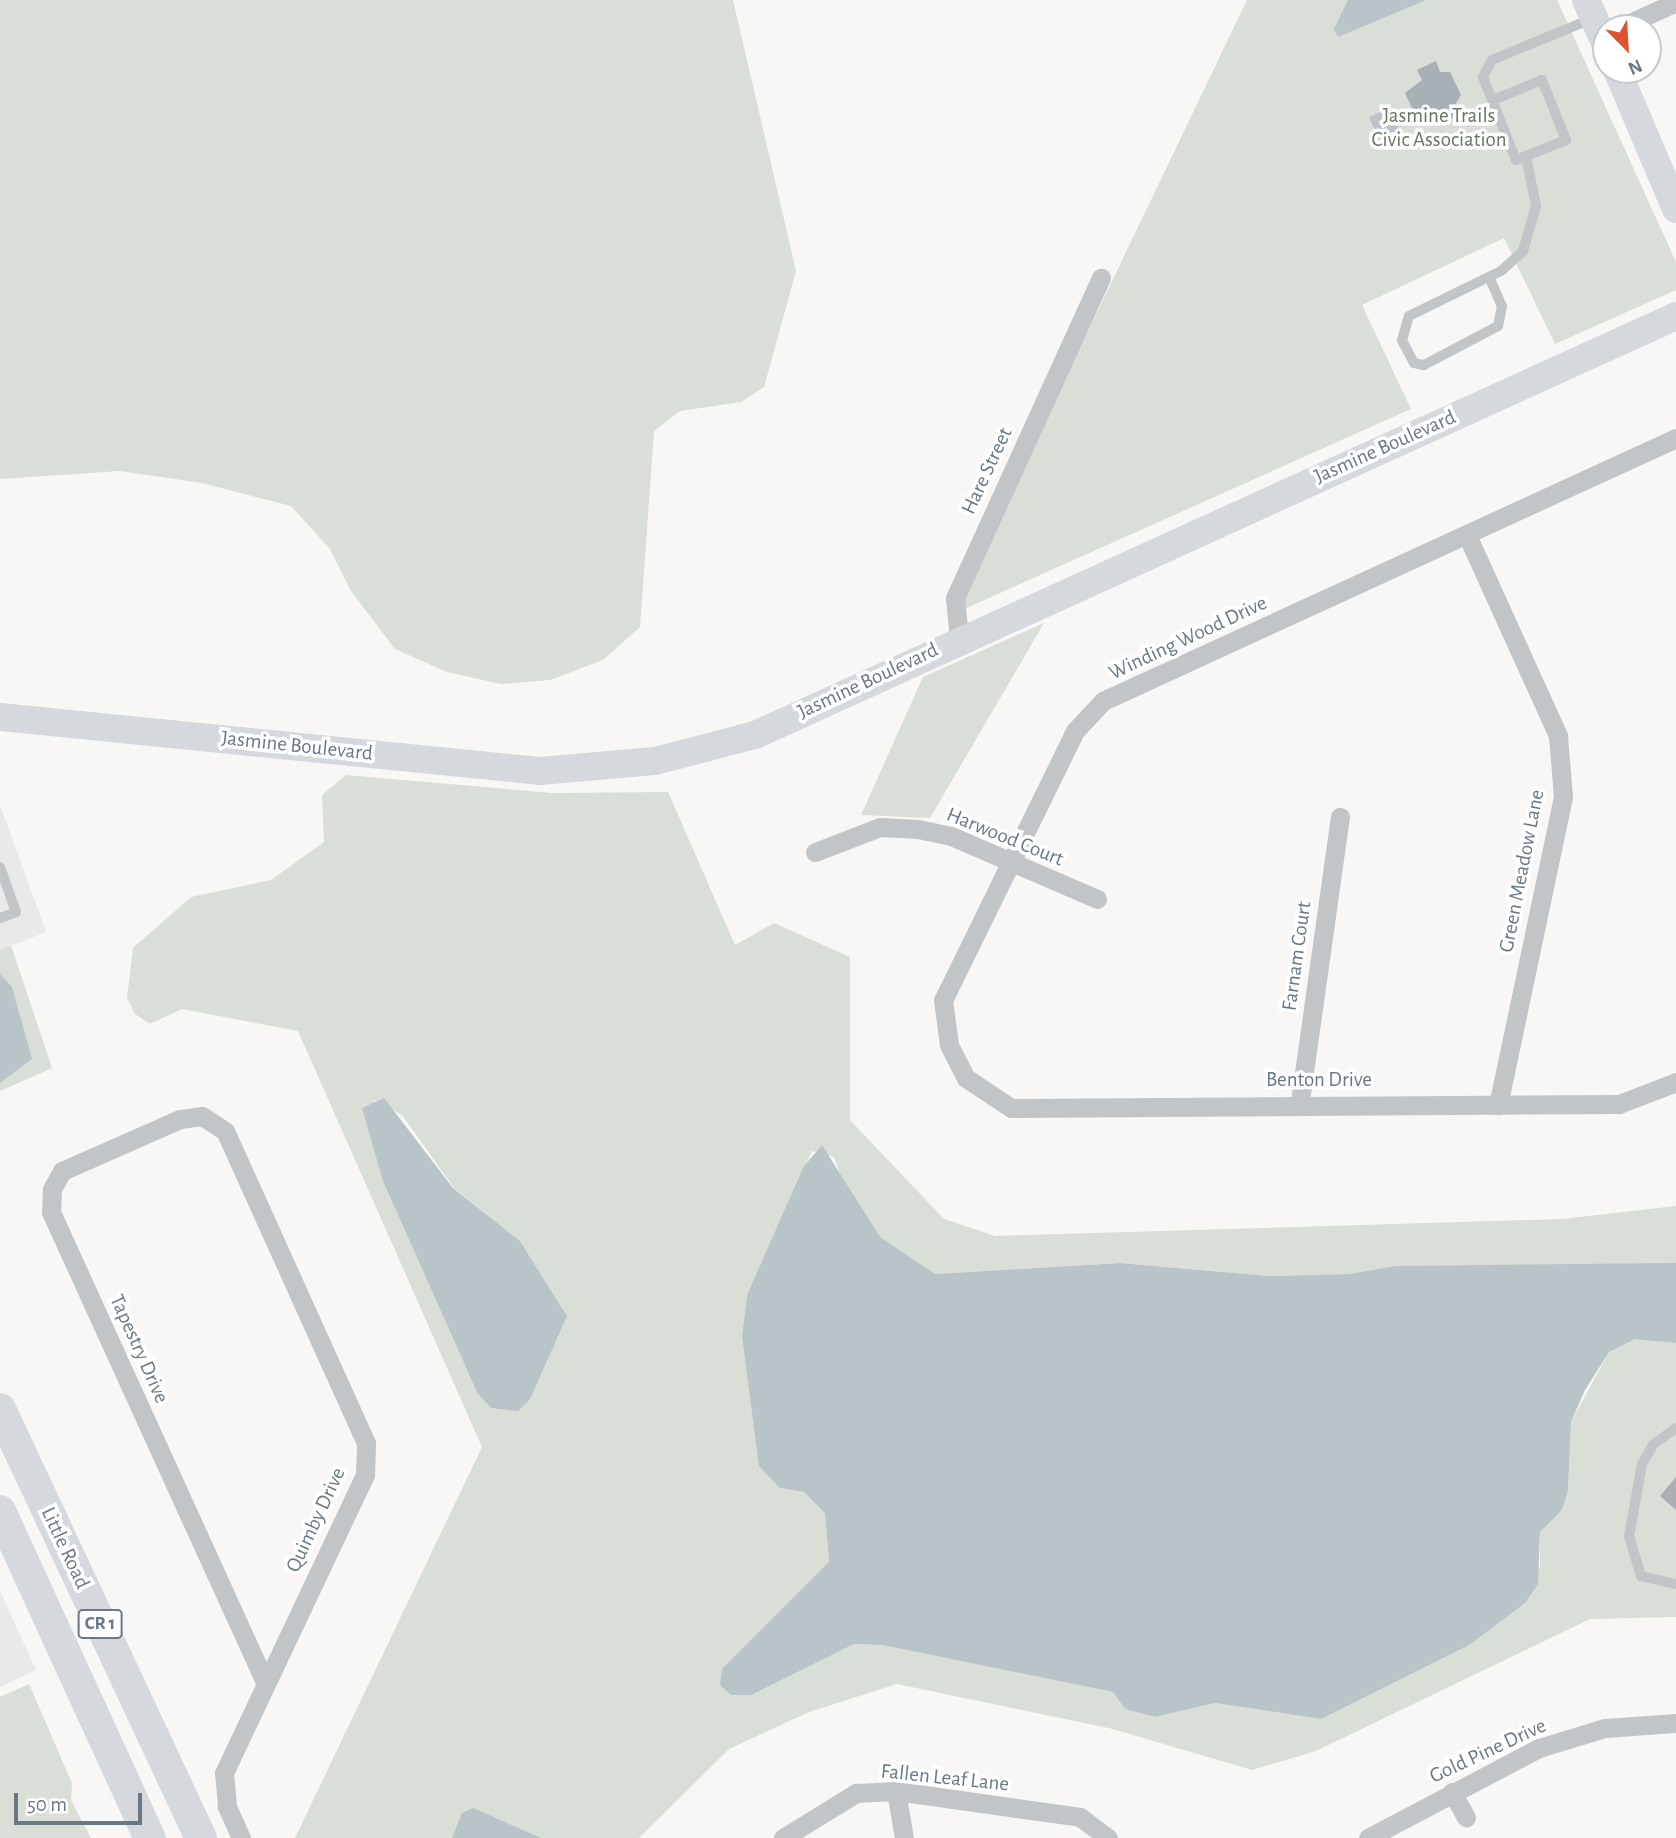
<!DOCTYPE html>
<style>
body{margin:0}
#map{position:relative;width:1676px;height:1838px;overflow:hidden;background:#f8f7f5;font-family:"Alegreya Sans",sans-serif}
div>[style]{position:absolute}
.built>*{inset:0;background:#e8e9e8}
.green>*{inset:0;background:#d9ded6}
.water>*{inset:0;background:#b8c4c8;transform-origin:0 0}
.building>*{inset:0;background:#a8b0b6}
.lane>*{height:10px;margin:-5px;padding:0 5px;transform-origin:5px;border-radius:5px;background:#c1c5c8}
.street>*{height:19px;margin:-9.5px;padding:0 9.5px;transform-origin:9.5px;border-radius:9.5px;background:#c1c5c8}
.secondary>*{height:28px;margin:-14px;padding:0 14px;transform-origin:14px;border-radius:14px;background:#d5d9dd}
.primary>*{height:32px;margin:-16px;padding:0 16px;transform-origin:16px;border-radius:16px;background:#d5d9dd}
span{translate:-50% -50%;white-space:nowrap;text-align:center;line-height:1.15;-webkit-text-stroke:7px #fff;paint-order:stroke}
.shield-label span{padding:2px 5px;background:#fff;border:2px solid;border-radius:5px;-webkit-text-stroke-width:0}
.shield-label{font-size:19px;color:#687985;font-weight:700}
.park-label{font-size:21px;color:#667762}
.street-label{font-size:21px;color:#687985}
.north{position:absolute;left:1592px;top:14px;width:70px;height:70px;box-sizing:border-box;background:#fff;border:2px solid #c3c9ce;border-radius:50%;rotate:156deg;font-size:19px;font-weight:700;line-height:28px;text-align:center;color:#687985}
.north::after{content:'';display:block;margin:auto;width:24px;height:32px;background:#dd522f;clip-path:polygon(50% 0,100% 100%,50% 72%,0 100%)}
.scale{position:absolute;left:14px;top:1793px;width:128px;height:32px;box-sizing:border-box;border:4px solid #687985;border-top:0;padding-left:9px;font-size:21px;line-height:24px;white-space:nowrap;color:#687985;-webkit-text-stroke:5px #fff;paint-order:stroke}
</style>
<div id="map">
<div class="built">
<div style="clip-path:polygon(0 805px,46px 932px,11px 946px,52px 1068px,0 1091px)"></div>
<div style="clip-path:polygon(0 1591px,36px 1670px,0 1687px)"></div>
</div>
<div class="green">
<div style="clip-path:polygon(0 0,733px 0,796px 271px,764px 387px,741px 402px,680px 411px,654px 431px,640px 627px,603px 660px,550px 680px,501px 684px,447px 672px,395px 649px,351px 591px,330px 549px,291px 506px,202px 483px,120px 471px,0 479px)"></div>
<div style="clip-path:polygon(1247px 0,1557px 0,1676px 262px,1676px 290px,1555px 344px,1504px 238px,1362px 305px,1411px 409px,962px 610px,959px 600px)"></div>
<div style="clip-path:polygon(1044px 623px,930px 818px,861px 815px,923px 677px)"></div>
<div style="clip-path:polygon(evenodd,346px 775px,552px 793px,668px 792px,735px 945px,774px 923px,850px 957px,850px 1120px,944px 1219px,995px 1236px,1562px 1219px,1676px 1206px,1676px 1263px,1669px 1264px,1395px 1266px,1349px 1274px,1269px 1276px,1120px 1263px,935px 1274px,880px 1238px,847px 1193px,834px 1157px,812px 1151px,747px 1295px,742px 1336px,780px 1488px,804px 1492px,825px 1513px,829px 1562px,732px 1695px,753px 1695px,854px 1644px,882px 1645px,1113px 1692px,1125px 1709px,1155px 1717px,1215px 1703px,1321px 1719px,1540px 1568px,1540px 1532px,1562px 1510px,1568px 1491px,1571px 1422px,1609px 1352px,1635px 1338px,1676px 1343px,1676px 1617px,1590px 1619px,1316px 1751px,1252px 1770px,1113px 1729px,897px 1684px,809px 1712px,729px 1749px,639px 1838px,295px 1838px,482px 1447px,298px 1031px,182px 1009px,150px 1024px,135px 1014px,127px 998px,133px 948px,191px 897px,271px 880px,324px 842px,322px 795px,346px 775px,372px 1099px,402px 1115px,454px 1188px,520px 1241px,567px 1316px,372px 1099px)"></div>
<div style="clip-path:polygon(11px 946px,52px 1068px,0 1091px,0 950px)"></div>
<div style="clip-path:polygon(29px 1684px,72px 1783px,71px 1800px,91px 1838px,0 1838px,0 1697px)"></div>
</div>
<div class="water">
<div style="clip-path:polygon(1348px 0,1426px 0,1338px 37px,1334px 29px)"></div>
<div style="left:1389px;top:108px;width:35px;height:22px;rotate:65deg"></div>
<div style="clip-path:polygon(0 974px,12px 987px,32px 1059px,0 1083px)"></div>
<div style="clip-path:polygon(384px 1098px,453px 1188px,520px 1241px,567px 1316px,530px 1399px,518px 1411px,491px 1408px,478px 1394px,383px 1181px,362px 1108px)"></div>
<div style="clip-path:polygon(822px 1145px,880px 1237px,935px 1274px,1120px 1263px,1269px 1276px,1349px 1274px,1395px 1266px,1676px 1263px,1676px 1343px,1635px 1339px,1609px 1352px,1585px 1390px,1571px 1422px,1568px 1491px,1562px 1510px,1540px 1532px,1538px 1584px,1525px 1603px,1469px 1645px,1321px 1719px,1215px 1703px,1155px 1717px,1125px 1709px,1113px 1692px,882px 1645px,854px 1644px,752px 1695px,731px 1695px,720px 1685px,722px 1669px,829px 1562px,825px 1513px,804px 1492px,780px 1488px,759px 1466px,742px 1336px,747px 1295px,804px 1166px)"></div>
<div style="clip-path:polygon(473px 1808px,541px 1838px,452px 1838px,462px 1813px)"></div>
</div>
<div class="building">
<div style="clip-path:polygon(1436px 61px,1440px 72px,1450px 72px,1461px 95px,1456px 103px,1461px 114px,1438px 125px,1427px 112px,1416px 117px,1405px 93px,1422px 80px,1417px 70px)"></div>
<div style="clip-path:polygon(1676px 1477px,1676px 1510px,1660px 1496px)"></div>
</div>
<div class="lane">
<div style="left:1493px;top:100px;width:53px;rotate:-22.2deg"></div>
<div style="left:1542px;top:80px;width:65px;rotate:68.2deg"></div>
<div style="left:1566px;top:140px;width:54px;rotate:158.2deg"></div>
<div style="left:1516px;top:160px;width:89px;rotate:-111.7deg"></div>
<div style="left:1483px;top:77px;width:19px;rotate:-62deg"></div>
<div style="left:1492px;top:60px;width:107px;rotate:-22.5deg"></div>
<div style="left:1489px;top:277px;width:32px;rotate:66deg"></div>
<div style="left:1502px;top:306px;width:20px;rotate:101deg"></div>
<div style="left:1498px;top:326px;width:84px;rotate:152.2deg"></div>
<div style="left:1424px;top:365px;width:10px;rotate:-169deg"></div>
<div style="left:1414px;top:363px;width:26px;rotate:-118deg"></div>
<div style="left:1402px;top:340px;width:25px;rotate:-74deg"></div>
<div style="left:1409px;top:316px;width:102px;rotate:-26.1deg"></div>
<div style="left:1501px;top:271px;width:30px;rotate:-42deg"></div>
<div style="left:1523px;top:251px;width:47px;rotate:-73.9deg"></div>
<div style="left:1536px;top:206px;width:51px;rotate:-101.3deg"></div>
<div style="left:0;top:867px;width:48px;rotate:70.4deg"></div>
<div style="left:16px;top:912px;width:17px;rotate:159deg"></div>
<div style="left:1676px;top:1428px;width:29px;rotate:144deg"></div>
<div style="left:1653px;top:1445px;width:22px;rotate:120deg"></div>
<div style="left:1642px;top:1464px;width:73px;rotate:100.2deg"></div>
<div style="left:1629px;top:1536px;width:42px;rotate:73.3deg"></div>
<div style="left:1641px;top:1576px;width:36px;rotate:13deg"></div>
</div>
<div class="street">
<div style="left:1619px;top:28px;width:63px;rotate:-24.5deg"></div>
<div style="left:1676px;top:438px;width:630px;rotate:155.35deg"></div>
<div style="left:1103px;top:701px;width:41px;rotate:133deg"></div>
<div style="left:1075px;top:731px;width:300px;rotate:116.1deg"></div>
<div style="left:943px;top:1000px;width:45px;rotate:82.4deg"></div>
<div style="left:949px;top:1045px;width:37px;rotate:63deg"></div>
<div style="left:966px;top:1078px;width:54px;rotate:33.7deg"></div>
<div style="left:1011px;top:1108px;width:608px;rotate:-0.38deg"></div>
<div style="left:1619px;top:1104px;width:61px;rotate:-21.1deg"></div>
<div style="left:1467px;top:535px;width:221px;rotate:65.6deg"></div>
<div style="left:1558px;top:736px;width:61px;rotate:85.3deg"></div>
<div style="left:1563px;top:797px;width:315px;rotate:101.9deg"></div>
<div style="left:959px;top:638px;width:40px;rotate:-95.7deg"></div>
<div style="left:955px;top:598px;width:352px;rotate:-65.5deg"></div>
<div style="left:815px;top:852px;width:70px;rotate:-21deg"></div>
<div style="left:880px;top:827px;width:38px;rotate:3deg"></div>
<div style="left:918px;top:829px;width:34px;rotate:12deg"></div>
<div style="left:951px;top:836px;width:159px;rotate:23.3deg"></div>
<div style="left:1300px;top:1101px;width:287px;rotate:-82deg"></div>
<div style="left:896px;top:1791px;width:48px;rotate:80.3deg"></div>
<div style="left:1452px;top:1792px;width:29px;rotate:61deg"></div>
<div style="left:241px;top:1838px;width:35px;rotate:-114deg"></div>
<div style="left:227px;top:1806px;width:33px;rotate:-95deg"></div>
<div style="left:224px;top:1773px;width:330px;rotate:-64.7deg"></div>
<div style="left:365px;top:1475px;width:32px;rotate:-88deg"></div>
<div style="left:366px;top:1443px;width:342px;rotate:-114.3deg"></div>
<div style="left:225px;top:1131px;width:27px;rotate:-147deg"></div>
<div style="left:202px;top:1116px;width:22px;rotate:172deg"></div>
<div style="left:180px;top:1119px;width:129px;rotate:156.2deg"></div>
<div style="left:62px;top:1171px;width:21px;rotate:119deg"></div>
<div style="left:52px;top:1189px;width:23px;rotate:92deg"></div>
<div style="left:51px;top:1212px;width:516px;rotate:65.52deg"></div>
<div style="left:783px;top:1838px;width:86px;rotate:-31.7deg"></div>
<div style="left:856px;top:1793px;width:40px;rotate:-2.9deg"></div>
<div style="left:896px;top:1791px;width:186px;rotate:8deg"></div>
<div style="left:1080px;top:1817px;width:35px;rotate:37deg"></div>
<div style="left:1368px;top:1838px;width:193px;rotate:-27.8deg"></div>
<div style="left:1539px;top:1748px;width:69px;rotate:-16.9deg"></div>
<div style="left:1605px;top:1728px;width:71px;rotate:-4deg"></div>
</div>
<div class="secondary">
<div style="left:1586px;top:0;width:49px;rotate:66deg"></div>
<div style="left:1617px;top:70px;width:151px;rotate:67deg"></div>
<div style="left:0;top:717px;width:543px;rotate:5.71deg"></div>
<div style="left:540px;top:771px;width:115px;rotate:-5deg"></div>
<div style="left:655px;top:761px;width:103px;rotate:-14.6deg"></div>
<div style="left:755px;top:735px;width:1012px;rotate:-24.46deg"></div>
</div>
<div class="primary">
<div style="left:0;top:1409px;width:474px;rotate:64.9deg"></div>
<div style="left:0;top:1511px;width:360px;rotate:65.4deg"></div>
</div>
<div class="shield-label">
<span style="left:100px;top:1624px">CR 1</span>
</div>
<div class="park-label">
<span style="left:1439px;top:128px">Jasmine Trails<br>Civic Association</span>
</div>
<div class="street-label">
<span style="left:1385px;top:447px;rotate:-24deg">Jasmine Boulevard</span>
<span style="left:987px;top:471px;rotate:-65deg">Hare Street</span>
<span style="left:1188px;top:638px;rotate:-25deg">Winding Wood Drive</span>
<span style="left:868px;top:681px;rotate:-25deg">Jasmine Boulevard</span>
<span style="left:297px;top:746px;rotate:6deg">Jasmine Boulevard</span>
<span style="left:1005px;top:837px;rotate:22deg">Harwood Court</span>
<span style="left:1522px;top:871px;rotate:-79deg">Green Meadow Lane</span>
<span style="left:1297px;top:956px;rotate:-82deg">Farnam Court</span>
<span style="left:1319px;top:1080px">Benton Drive</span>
<span style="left:139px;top:1349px;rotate:66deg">Tapestry Drive</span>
<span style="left:316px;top:1520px;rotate:-65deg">Quimby Drive</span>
<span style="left:65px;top:1548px;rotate:65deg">Little Road</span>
<span style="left:1488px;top:1751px;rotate:-25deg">Gold Pine Drive</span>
<span style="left:945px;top:1778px;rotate:6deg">Fallen Leaf Lane</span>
</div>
<div class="north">N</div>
<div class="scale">50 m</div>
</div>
